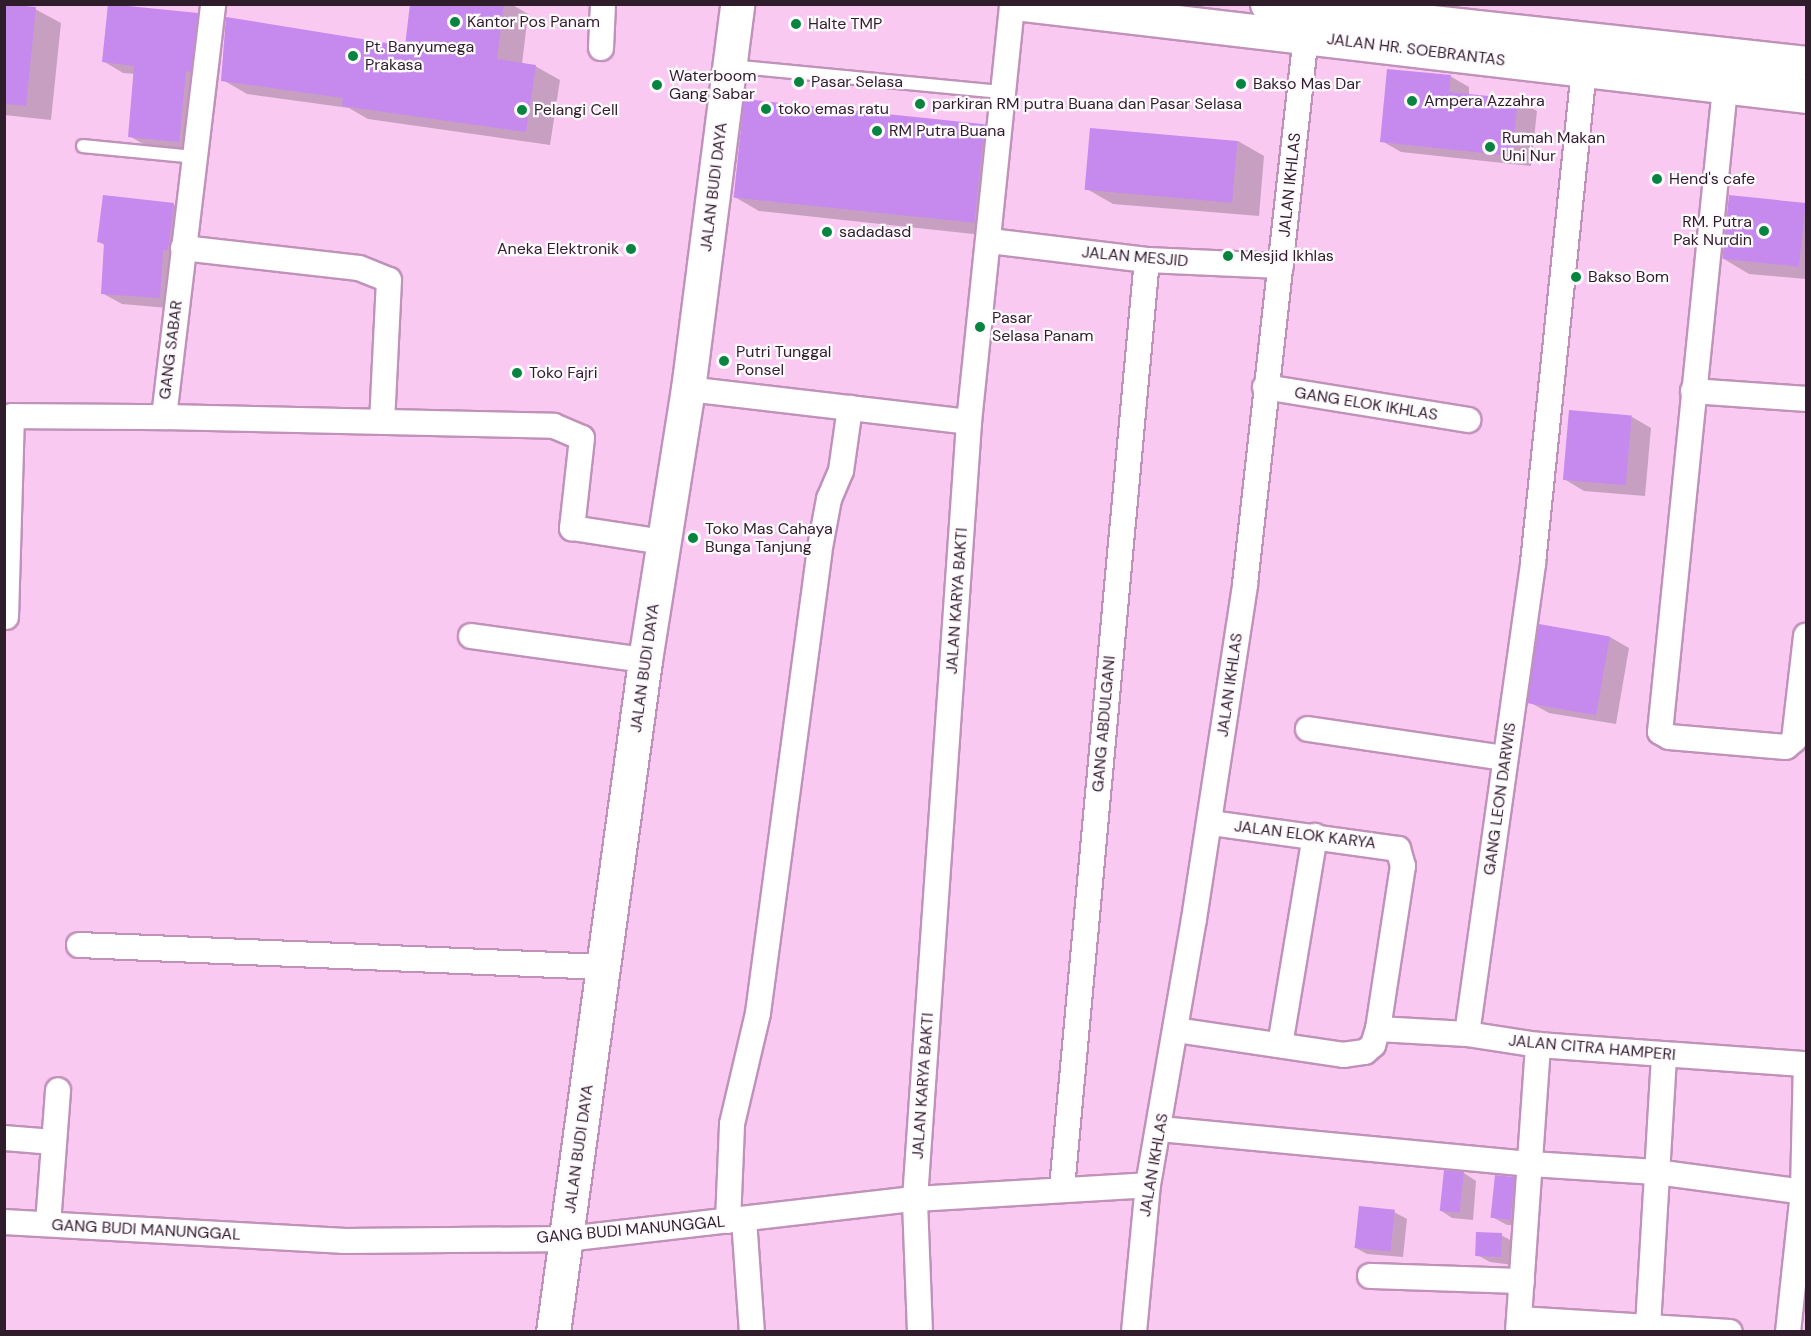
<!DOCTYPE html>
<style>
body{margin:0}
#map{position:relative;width:1811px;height:1336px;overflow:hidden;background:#f9c9f2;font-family:"DM Sans",sans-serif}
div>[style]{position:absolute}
.shadow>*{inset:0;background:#0003}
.building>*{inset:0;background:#c689ee;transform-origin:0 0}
.roads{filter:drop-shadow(2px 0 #c092ba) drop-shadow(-2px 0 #c092ba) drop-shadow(0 2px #c092ba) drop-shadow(0 -2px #c092ba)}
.lane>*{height:12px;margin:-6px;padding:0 6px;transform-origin:6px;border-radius:6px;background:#fff}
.street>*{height:24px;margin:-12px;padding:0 12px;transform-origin:12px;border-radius:12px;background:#fff}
.secondary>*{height:33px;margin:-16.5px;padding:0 16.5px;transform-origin:16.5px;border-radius:16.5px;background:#fff}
.primary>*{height:33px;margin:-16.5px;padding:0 16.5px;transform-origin:16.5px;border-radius:16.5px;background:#fff}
.dots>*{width:16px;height:16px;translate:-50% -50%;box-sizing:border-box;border:3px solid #fffafe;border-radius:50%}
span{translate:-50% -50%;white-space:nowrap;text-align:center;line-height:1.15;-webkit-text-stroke:4.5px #fffafe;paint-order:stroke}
.poi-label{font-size:16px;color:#2f1d2c}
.left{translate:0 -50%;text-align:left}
.right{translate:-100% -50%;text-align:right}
.street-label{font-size:16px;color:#2f1d2c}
.frame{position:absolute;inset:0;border:6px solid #2f1d2c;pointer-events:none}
</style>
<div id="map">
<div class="shadow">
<div style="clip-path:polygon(411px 4px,511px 4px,528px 14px,522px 64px,535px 66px,560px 80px,550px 145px,368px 119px,349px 108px,247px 94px,223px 80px,227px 19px,406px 48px)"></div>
<div style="clip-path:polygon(4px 6px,35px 9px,61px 23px,51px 120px,4px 115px)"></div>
<div style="clip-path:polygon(197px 15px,216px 26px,198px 152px,149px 147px,129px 136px,135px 74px,123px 73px,103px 61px)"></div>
<div style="clip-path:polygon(1450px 76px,1469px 87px,1469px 95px,1517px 100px,1537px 111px,1531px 166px,1401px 152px,1382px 141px)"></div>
<div style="clip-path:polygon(985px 126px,1011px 141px,1001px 237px,759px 211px,733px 196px)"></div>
<div style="clip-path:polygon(1238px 141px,1264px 156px,1259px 216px,1113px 204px,1087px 189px)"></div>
<div style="clip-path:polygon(1730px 196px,1806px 204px,1806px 279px,1749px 274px,1724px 259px)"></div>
<div style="clip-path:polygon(173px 204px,192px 215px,179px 309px,122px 304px,102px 293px,106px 246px,99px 242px)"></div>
<div style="clip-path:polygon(1632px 417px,1651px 428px,1645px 496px,1584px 491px,1564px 479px)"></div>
<div style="clip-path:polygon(1610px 637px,1629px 648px,1616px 724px,1549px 713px,1529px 702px)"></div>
<div style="clip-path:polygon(1464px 1173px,1476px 1181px,1473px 1220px,1452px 1218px,1440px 1210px)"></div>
<div style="clip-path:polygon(1514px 1178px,1527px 1186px,1524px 1225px,1507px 1225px,1494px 1218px)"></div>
<div style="clip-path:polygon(1394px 1212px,1407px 1219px,1403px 1257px,1367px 1254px,1354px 1247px)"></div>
<div style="clip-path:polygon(1501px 1235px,1514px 1242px,1513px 1265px,1490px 1262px,1477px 1255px)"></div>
</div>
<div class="building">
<div style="clip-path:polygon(4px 4px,36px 7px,26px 106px,4px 104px)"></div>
<div style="clip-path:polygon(108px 4px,198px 13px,191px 72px,186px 71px,179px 142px,128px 137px,134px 66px,102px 62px)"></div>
<div style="clip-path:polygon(410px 4px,504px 4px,497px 59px,536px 65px,526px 132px,342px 106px,343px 98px,221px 81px,226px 17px,405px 46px)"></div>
<div style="clip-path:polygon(1387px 69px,1451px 75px,1449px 92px,1518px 99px,1512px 156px,1380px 142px)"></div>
<div style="left:744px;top:99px;width:242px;height:99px;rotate:6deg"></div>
<div style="left:1090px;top:128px;width:148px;height:62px;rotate:5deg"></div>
<div style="clip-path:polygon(103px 195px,174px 203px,168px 250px,163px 250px,160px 298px,101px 294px,104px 243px,97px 242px)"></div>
<div style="left:1729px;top:195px;width:77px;height:64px;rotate:6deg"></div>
<div style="left:1569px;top:410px;width:63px;height:70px;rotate:5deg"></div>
<div style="left:1539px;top:624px;width:72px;height:80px;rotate:10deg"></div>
<div style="left:1444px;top:1170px;width:20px;height:41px;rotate:6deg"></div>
<div style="left:1495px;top:1175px;width:20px;height:43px;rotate:6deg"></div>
<div style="left:1359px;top:1206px;width:36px;height:42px;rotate:6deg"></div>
<div style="left:1476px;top:1232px;width:26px;height:24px;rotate:2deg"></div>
</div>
<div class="roads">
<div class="lane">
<div style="left:731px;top:66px;width:273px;rotate:5.5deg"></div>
<div style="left:83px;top:146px;width:113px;rotate:5.6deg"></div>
</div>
<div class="street">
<div style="left:601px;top:48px;width:44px;rotate:-87.4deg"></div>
<div style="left:1725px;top:88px;width:647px;rotate:95.76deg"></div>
<div style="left:1660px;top:732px;width:10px;rotate:29deg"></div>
<div style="left:1669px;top:737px;width:117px;rotate:4.9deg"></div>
<div style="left:1786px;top:747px;width:11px;rotate:-41deg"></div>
<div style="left:1794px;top:740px;width:105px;rotate:-83.4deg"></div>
<div style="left:990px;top:241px;width:158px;rotate:6.9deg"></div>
<div style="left:1147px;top:260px;width:134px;rotate:2.6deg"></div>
<div style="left:183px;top:248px;width:177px;rotate:6.5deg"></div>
<div style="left:359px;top:268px;width:32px;rotate:22deg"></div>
<div style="left:389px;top:280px;width:142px;rotate:92.8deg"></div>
<div style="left:1265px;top:387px;width:206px;rotate:9.2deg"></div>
<div style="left:688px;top:389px;width:283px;rotate:6.7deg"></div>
<div style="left:1693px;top:391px;width:113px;rotate:4deg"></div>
<div style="left:164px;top:417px;width:390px;rotate:1.3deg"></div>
<div style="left:554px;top:426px;width:30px;rotate:23deg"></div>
<div style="left:582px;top:438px;width:91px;rotate:96.3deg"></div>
<div style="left:572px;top:528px;width:93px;rotate:8.7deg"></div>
<div style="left:6px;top:617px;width:201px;rotate:-88.3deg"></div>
<div style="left:12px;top:416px;width:152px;rotate:0.4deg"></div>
<div style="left:164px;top:417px;width:416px;rotate:-83.2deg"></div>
<div style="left:471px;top:636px;width:176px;rotate:7.9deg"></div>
<div style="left:1308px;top:729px;width:199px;rotate:8.4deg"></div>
<div style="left:79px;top:945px;width:525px;rotate:2.4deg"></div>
<div style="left:1378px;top:1029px;width:89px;rotate:3.2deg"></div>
<div style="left:1467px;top:1034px;width:72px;rotate:8.8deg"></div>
<div style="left:1538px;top:1045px;width:269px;rotate:4.1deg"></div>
<div style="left:1176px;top:1030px;width:169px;rotate:8.5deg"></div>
<div style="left:1343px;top:1055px;width:22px;rotate:-8deg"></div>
<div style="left:1365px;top:1052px;width:11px;rotate:-41deg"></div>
<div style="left:1373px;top:1045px;width:17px;rotate:-73deg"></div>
<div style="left:1378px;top:1029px;width:165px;rotate:-81.3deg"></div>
<div style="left:1403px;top:866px;width:18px;rotate:-106deg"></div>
<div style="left:1398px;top:849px;width:190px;rotate:-172.1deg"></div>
<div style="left:1467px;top:1034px;width:476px;rotate:-82deg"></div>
<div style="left:1533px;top:563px;width:494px;rotate:-84.1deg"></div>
<div style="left:1280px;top:1045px;width:212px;rotate:-80.5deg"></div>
<div style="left:1160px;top:1129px;width:373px;rotate:5.4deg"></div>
<div style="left:1531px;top:1164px;width:125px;rotate:3.7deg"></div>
<div style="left:1656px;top:1172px;width:148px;rotate:7.7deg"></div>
<div style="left:4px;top:1138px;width:50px;rotate:4.6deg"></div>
<div style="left:1062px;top:1188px;width:932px;rotate:-84.77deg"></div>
<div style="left:744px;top:1219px;width:113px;rotate:86deg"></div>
<div style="left:728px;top:1221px;width:97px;rotate:-87.6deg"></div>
<div style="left:732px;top:1124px;width:114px;rotate:-76.8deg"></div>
<div style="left:758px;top:1013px;width:464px;rotate:-82.4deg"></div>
<div style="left:819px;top:553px;width:55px;rotate:-79.5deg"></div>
<div style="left:829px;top:499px;width:30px;rotate:-67deg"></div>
<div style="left:841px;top:471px;width:64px;rotate:-81.9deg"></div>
<div style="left:4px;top:1222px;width:342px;rotate:3.2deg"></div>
<div style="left:345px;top:1241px;width:222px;rotate:-0.5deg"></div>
<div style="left:567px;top:1239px;width:350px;rotate:-6.6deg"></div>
<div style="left:915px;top:1199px;width:233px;rotate:-3.4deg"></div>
<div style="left:48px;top:1224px;width:134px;rotate:-85.7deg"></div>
<div style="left:1370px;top:1276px;width:152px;rotate:1.9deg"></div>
<div style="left:1519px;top:1319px;width:211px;rotate:3.5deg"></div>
<div style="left:1648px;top:1326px;width:272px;rotate:-86.6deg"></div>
<div style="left:920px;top:1332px;width:133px;rotate:-92.2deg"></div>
<div style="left:915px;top:1199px;width:779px;rotate:-86.02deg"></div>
<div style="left:969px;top:422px;width:420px;rotate:-84.1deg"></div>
<div style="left:1134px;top:1332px;width:148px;rotate:-84.6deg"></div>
<div style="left:1148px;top:1185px;width:270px;rotate:-80.2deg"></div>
<div style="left:1194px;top:919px;width:339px;rotate:-81.3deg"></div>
<div style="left:1245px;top:584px;width:552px;rotate:-83.66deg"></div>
<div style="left:1518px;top:1332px;width:288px;rotate:-86deg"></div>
<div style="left:1788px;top:1332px;width:141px;rotate:-83.9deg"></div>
<div style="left:1803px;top:1192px;width:128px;rotate:-88.7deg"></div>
</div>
<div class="secondary">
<div style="left:553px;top:1332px;width:678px;rotate:-82.2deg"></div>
<div style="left:645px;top:660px;width:274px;rotate:-81deg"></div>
<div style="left:688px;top:389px;width:388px;rotate:-82.7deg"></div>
</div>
<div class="primary">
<div style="left:1024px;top:4px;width:787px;rotate:6.71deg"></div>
<div style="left:1267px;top:4px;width:542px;rotate:6.25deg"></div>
</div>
</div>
<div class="dots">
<div style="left:455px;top:22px;background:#078540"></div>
<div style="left:796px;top:24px;background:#078540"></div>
<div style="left:353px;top:56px;background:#078540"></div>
<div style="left:799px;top:82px;background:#078540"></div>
<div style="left:1241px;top:84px;background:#078540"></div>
<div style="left:657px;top:85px;background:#078540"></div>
<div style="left:1412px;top:101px;background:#078540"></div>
<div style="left:920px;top:104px;background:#078540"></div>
<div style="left:766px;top:109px;background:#078540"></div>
<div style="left:522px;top:110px;background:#078540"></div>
<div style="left:877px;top:131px;background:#078540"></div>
<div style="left:1490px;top:147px;background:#078540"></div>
<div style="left:1657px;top:179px;background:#078540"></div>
<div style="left:1764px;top:231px;background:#078540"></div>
<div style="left:827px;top:232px;background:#078540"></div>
<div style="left:631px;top:249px;background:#078540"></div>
<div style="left:1228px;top:256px;background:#078540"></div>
<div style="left:1576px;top:277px;background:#078540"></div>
<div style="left:980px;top:327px;background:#078540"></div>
<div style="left:724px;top:361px;background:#078540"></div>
<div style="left:517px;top:373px;background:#078540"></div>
<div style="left:693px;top:538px;background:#078540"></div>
</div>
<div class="poi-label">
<span class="left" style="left:467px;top:22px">Kantor Pos Panam</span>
<span class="left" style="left:808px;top:24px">Halte TMP</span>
<span class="left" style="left:365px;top:56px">Pt. Banyumega<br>Prakasa</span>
<span class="left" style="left:669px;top:85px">Waterboom<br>Gang Sabar</span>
<span class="left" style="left:811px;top:82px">Pasar Selasa</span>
<span class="left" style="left:1253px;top:84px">Bakso Mas Dar</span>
<span class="left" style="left:1424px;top:101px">Ampera Azzahra</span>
<span class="left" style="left:932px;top:104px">parkiran RM putra Buana dan Pasar Selasa</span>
<span class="left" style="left:778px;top:109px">toko emas ratu</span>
<span class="left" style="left:534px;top:110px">Pelangi Cell</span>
<span class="left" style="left:889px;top:131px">RM Putra Buana</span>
<span class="left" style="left:1502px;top:147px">Rumah Makan<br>Uni Nur</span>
<span class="left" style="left:1669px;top:179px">Hend's cafe</span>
<span class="right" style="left:1752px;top:231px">RM. Putra<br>Pak Nurdin</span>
<span class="left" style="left:839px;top:232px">sadadasd</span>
<span class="right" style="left:619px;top:249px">Aneka Elektronik</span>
<span class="left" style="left:1240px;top:256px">Mesjid Ikhlas</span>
<span class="left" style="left:1588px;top:277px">Bakso Bom</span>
<span class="left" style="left:992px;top:327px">Pasar<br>Selasa Panam</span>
<span class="left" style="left:736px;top:361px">Putri Tunggal<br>Ponsel</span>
<span class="left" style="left:529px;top:373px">Toko Fajri</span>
<span class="left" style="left:705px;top:538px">Toko Mas Cahaya<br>Bunga Tanjung</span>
</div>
<div class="street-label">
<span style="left:1416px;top:50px;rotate:7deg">JALAN HR. SOEBRANTAS</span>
<span style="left:1290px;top:185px;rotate:-84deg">JALAN IKHLAS</span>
<span style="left:714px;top:187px;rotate:-83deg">JALAN BUDI DAYA</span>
<span style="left:1135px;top:257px;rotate:5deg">JALAN MESJID</span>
<span style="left:171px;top:350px;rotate:-83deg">GANG SABAR</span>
<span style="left:1366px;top:404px;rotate:9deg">GANG ELOK IKHLAS</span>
<span style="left:957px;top:601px;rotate:-86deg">JALAN KARYA BAKTI</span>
<span style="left:645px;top:668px;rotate:-82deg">JALAN BUDI DAYA</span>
<span style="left:1230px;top:685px;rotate:-82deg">JALAN IKHLAS</span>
<span style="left:1104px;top:724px;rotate:-85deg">GANG ABDULGANI</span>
<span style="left:1500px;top:799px;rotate:-82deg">GANG LEON DARWIS</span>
<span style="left:1305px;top:835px;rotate:7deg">JALAN ELOK KARYA</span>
<span style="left:1592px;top:1048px;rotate:5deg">JALAN CITRA HAMPERI</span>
<span style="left:923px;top:1086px;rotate:-86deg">JALAN KARYA BAKTI</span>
<span style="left:579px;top:1149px;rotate:-82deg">JALAN BUDI DAYA</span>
<span style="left:1154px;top:1165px;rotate:-80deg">JALAN IKHLAS</span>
<span style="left:146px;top:1230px;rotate:3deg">GANG BUDI MANUNGGAL</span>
<span style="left:631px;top:1230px;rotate:-5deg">GANG BUDI MANUNGGAL</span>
</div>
<div class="frame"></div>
</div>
